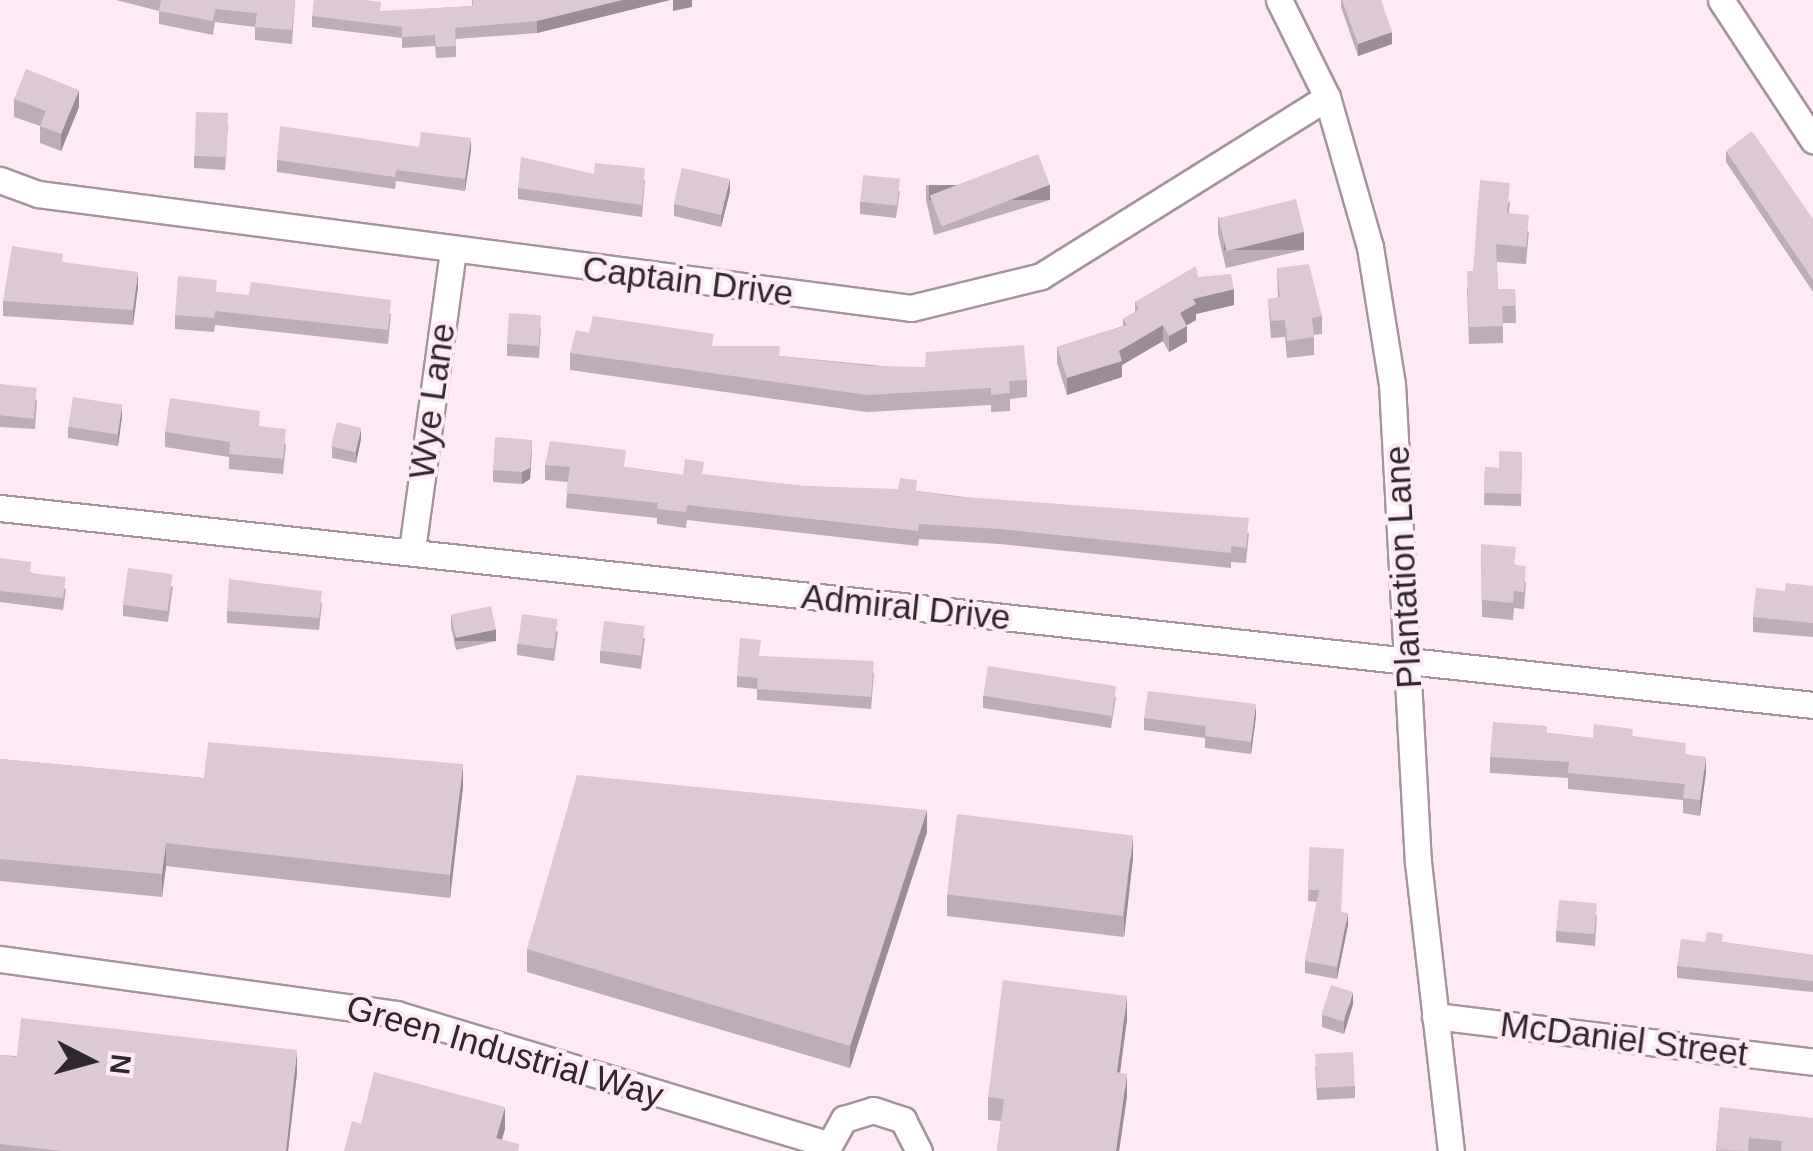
<!DOCTYPE html>
<style>
body{margin:0}
#map{position:relative;width:1813px;height:1151px;overflow:hidden;background:#fdeaf5;font-family:Arial,sans-serif}
div>[style]{position:absolute}
.roads{filter:drop-shadow(2px 0 #a5939d) drop-shadow(-2px 0 #a5939d) drop-shadow(0 2px #a5939d) drop-shadow(0 -2px #a5939d)}
.minor>*{height:25px;margin:-12.5px;padding:0 12.5px;transform-origin:12.5px;border-radius:12.5px;background:#fff}
.wall>*{inset:0;background:#bdadb7}
.shaded-wall>*{inset:0;background:#9a8d95;transform-origin:0 0}
.building>*{inset:0;background:#dcc9d5;transform-origin:0 0}
span{translate:-50% -50%;white-space:nowrap;text-align:center;line-height:1.15;-webkit-text-stroke:8px #fdeaf5;paint-order:stroke}
.street-label{font-size:35px;color:#2e272b}
.north{position:absolute;left:40px;top:1011px;width:100px;height:100px;-webkit-text-stroke:8px #fdeaf5;paint-order:stroke;rotate:96deg;font-size:28px;font-weight:700;line-height:40px;text-align:center;color:#2e272b}
.north::after{content:'';display:block;margin:auto;width:35px;height:45px;background:#2e272b;clip-path:polygon(50% 0,100% 100%,50% 72%,0 100%)}
</style>
<div id="map">
<div class="roads">
<div class="minor">
<div style="left:1279px;top:0;width:108px;rotate:63.7deg"></div>
<div style="left:1327px;top:97px;width:156px;rotate:74deg"></div>
<div style="left:1370px;top:247px;width:139px;rotate:80.9deg"></div>
<div style="left:1392px;top:384px;width:479px;rotate:86.9deg"></div>
<div style="left:1418px;top:862px;width:291px;rotate:83.5deg"></div>
<div style="left:1721px;top:0;width:168px;rotate:56.7deg"></div>
<div style="left:0;top:180px;width:40px;rotate:20.2deg"></div>
<div style="left:38px;top:194px;width:880px;rotate:7.44deg"></div>
<div style="left:911px;top:308px;width:134px;rotate:-13.8deg"></div>
<div style="left:1041px;top:276px;width:337px;rotate:-32deg"></div>
<div style="left:0;top:508px;width:1824px;rotate:6.2deg"></div>
<div style="left:412px;top:550px;width:301px;rotate:-82.2deg"></div>
<div style="left:0;top:959px;width:400px;rotate:7.9deg"></div>
<div style="left:396px;top:1014px;width:450px;rotate:16.8deg"></div>
<div style="left:1435px;top:1016px;width:381px;rotate:6.9deg"></div>
<div style="left:826px;top:1151px;width:37px;rotate:-61deg"></div>
<div style="left:844px;top:1119px;width:30px;rotate:-17deg"></div>
<div style="left:873px;top:1110px;width:32px;rotate:18deg"></div>
<div style="left:903px;top:1120px;width:35px;rotate:63deg"></div>
</div>
</div>
<div class="wall">
<div style="clip-path:polygon(116px 0,295px 0,292px 44px,255px 40px,255px 27px,215px 22px,213px 35px,159px 24px,159px 11px)"></div>
<div style="clip-path:polygon(472px 0,670px 0,537px 33px,456px 39px,456px 57px,436px 58px,435px 46px,402px 48px,402px 38px,312px 27px,312px 16px,472px 6px)"></div>
<div style="clip-path:polygon(1341px 0,1381px 0,1392px 44px,1358px 56px,1341px 7px)"></div>
<div style="clip-path:polygon(14px 99px,79px 107px,61px 151px,40px 143px,40px 126px,14px 117px)"></div>
<div style="clip-path:polygon(228px 125px,225px 170px,194px 168px,194px 156px)"></div>
<div style="clip-path:polygon(419px 147px,471px 150px,465px 191px,396px 181px,395px 189px,277px 172px,277px 160px)"></div>
<div style="clip-path:polygon(1726px 151px,1813px 219px,1813px 292px,1726px 162px)"></div>
<div style="clip-path:polygon(594px 174px,645px 180px,642px 217px,518px 199px,518px 188px)"></div>
<div style="clip-path:polygon(926px 185px,1050px 200px,934px 235px,926px 200px)"></div>
<div style="clip-path:polygon(730px 191px,721px 227px,674px 216px,674px 204px)"></div>
<div style="clip-path:polygon(900px 191px,896px 218px,860px 214px,860px 202px)"></div>
<div style="clip-path:polygon(1510px 200px,1509px 213px,1529px 232px,1526px 264px,1497px 262px,1498px 289px,1515px 289px,1516px 323px,1503px 323px,1503px 343px,1469px 344px,1467px 289px,1473px 271px)"></div>
<div style="clip-path:polygon(1218px 217px,1304px 250px,1226px 268px,1218px 234px)"></div>
<div style="clip-path:polygon(63px 262px,138px 287px,133px 325px,3px 316px,3px 301px)"></div>
<div style="clip-path:polygon(1277px 268px,1322px 316px,1322px 334px,1314px 335px,1314px 355px,1287px 358px,1285px 337px,1271px 338px,1268px 299px,1278px 298px)"></div>
<div style="clip-path:polygon(1198px 277px,1234px 305px,1196px 314px,1196px 320px,1187px 325px,1187px 342px,1169px 352px,1163px 341px,1122px 365px,1122px 377px,1067px 395px,1057px 363px,1057px 347px,1123px 326px,1123px 319px,1135px 312px,1135px 302px)"></div>
<div style="clip-path:polygon(217px 292px,391px 314px,388px 344px,215px 325px,214px 332px,175px 329px,175px 315px)"></div>
<div style="clip-path:polygon(541px 327px,539px 358px,507px 356px,507px 344px)"></div>
<div style="clip-path:polygon(589px 333px,714px 346px,780px 356px,1027px 380px,1027px 397px,1010px 399px,1010px 411px,991px 412px,991px 405px,867px 412px,570px 370px,570px 353px)"></div>
<div style="clip-path:polygon(0 384px,37px 400px,35px 429px,0 427px)"></div>
<div style="clip-path:polygon(122px 416px,118px 446px,68px 438px,68px 427px)"></div>
<div style="clip-path:polygon(260px 426px,286px 444px,283px 474px,229px 469px,229px 457px,165px 447px,165px 432px)"></div>
<div style="clip-path:polygon(361px 439px,356px 463px,332px 458px,332px 446px)"></div>
<div style="clip-path:polygon(532px 451px,530px 479px,522px 484px,493px 482px,493px 470px)"></div>
<div style="clip-path:polygon(1522px 452px,1521px 506px,1484px 505px,1485px 467px,1499px 468px)"></div>
<div style="clip-path:polygon(545px 465px,625px 467px,683px 475px,704px 475px,803px 486px,917px 491px,1249px 533px,1246px 563px,1231px 562px,1231px 568px,1000px 544px,919px 539px,918px 546px,687px 520px,686px 528px,657px 524px,657px 518px,566px 508px,568px 482px,545px 480px)"></div>
<div style="clip-path:polygon(1481px 544px,1516px 565px,1526px 583px,1524px 609px,1514px 608px,1513px 620px,1482px 617px)"></div>
<div style="clip-path:polygon(0 558px,66px 589px,63px 610px,0 602px)"></div>
<div style="clip-path:polygon(173px 586px,168px 622px,123px 616px,123px 605px)"></div>
<div style="clip-path:polygon(1813px 586px,1813px 637px,1753px 632px,1753px 617px,1785px 591px)"></div>
<div style="clip-path:polygon(322px 603px,319px 630px,227px 623px,227px 611px)"></div>
<div style="clip-path:polygon(451px 616px,496px 641px,456px 650px,451px 627px)"></div>
<div style="clip-path:polygon(558px 631px,554px 661px,517px 655px,517px 644px)"></div>
<div style="clip-path:polygon(645px 638px,641px 669px,600px 663px,600px 651px)"></div>
<div style="clip-path:polygon(760px 656px,874px 673px,871px 709px,757px 700px,757px 689px,737px 687px,737px 676px)"></div>
<div style="clip-path:polygon(983px 696px,1116px 697px,1111px 728px,983px 708px)"></div>
<div style="clip-path:polygon(1256px 716px,1251px 754px,1205px 748px,1205px 738px,1144px 730px,1144px 718px)"></div>
<div style="clip-path:polygon(1547px 733px,1593px 738px,1633px 736px,1686px 754px,1706px 772px,1700px 816px,1683px 813px,1683px 800px,1568px 789px,1568px 778px,1490px 773px,1490px 757px)"></div>
<div style="clip-path:polygon(0 759px,204px 778px,463px 787px,450px 898px,166px 866px,162px 897px,0 881px)"></div>
<div style="clip-path:polygon(927px 832px,850px 1068px,527px 972px,527px 949px)"></div>
<div style="clip-path:polygon(1310px 847px,1348px 925px,1337px 979px,1305px 973px,1305px 961px,1317px 902px,1308px 901px)"></div>
<div style="clip-path:polygon(1133px 858px,1124px 937px,947px 916px,947px 894px)"></div>
<div style="clip-path:polygon(1597px 915px,1595px 946px,1556px 942px,1556px 931px)"></div>
<div style="clip-path:polygon(1705px 942px,1723px 942px,1813px 955px,1813px 992px,1677px 978px,1677px 966px)"></div>
<div style="clip-path:polygon(1353px 1004px,1344px 1034px,1322px 1027px,1322px 1015px)"></div>
<div style="clip-path:polygon(1127px 1019px,1120px 1073px,1127px 1096px,1119px 1151px,997px 1151px,1001px 1121px,988px 1120px,988px 1097px)"></div>
<div style="clip-path:polygon(0 1055px,297px 1073px,288px 1151px,0 1151px)"></div>
<div style="clip-path:polygon(1315px 1066px,1355px 1086px,1355px 1098px,1317px 1100px)"></div>
<div style="clip-path:polygon(1720px 1107px,1813px 1151px,1716px 1151px)"></div>
</div>
<div class="shaded-wall">
<div style="clip-path:polygon(622px 0,670px 0,537px 33px,537px 21px)"></div>
<div style="clip-path:polygon(673px 0,692px 0,692px 7px,673px 11px)"></div>
<div style="clip-path:polygon(1392px 32px,1392px 44px,1358px 56px,1358px 44px)"></div>
<div style="clip-path:polygon(79px 90px,79px 107px,61px 151px,61px 134px)"></div>
<div style="clip-path:polygon(471px 138px,471px 150px,465px 191px,465px 179px)"></div>
<div style="clip-path:polygon(730px 179px,730px 191px,721px 227px,721px 215px)"></div>
<div style="left:1050px;top:185px;width:15px;height:121px;rotate:90deg"></div>
<div style="left:1304px;top:232px;width:18px;height:80px;rotate:90deg"></div>
<div style="clip-path:polygon(138px 272px,138px 287px,133px 325px,133px 310px)"></div>
<div style="clip-path:polygon(1234px 289px,1234px 305px,1196px 314px,1196px 320px,1180px 329px,1180px 313px,1193px 299px)"></div>
<div style="clip-path:polygon(1163px 325px,1163px 341px,1122px 365px,1122px 377px,1067px 395px,1067px 378px,1119px 351px)"></div>
<div style="clip-path:polygon(1187px 326px,1187px 342px,1169px 352px,1169px 336px)"></div>
<div style="clip-path:polygon(122px 405px,122px 416px,118px 446px,118px 434px)"></div>
<div style="clip-path:polygon(361px 428px,361px 439px,356px 463px,356px 452px)"></div>
<div style="clip-path:polygon(532px 440px,530px 479px,522px 484px,522px 472px)"></div>
<div style="left:496px;top:629px;width:12px;height:41px;rotate:90deg"></div>
<div style="clip-path:polygon(1256px 704px,1256px 716px,1251px 754px,1251px 742px)"></div>
<div style="clip-path:polygon(1706px 757px,1706px 772px,1700px 816px,1700px 800px)"></div>
<div style="clip-path:polygon(463px 764px,463px 787px,450px 898px,450px 875px)"></div>
<div style="clip-path:polygon(927px 810px,927px 832px,850px 1068px,850px 1046px)"></div>
<div style="clip-path:polygon(1133px 836px,1133px 858px,1124px 937px,1124px 915px)"></div>
<div style="clip-path:polygon(166px 843px,166px 866px,162px 897px,162px 874px)"></div>
<div style="clip-path:polygon(1348px 913px,1348px 925px,1337px 979px,1337px 967px)"></div>
<div style="clip-path:polygon(1353px 992px,1353px 1004px,1344px 1034px,1344px 1022px)"></div>
<div style="clip-path:polygon(1127px 996px,1127px 1019px,1117px 1095px,1117px 1072px)"></div>
<div style="clip-path:polygon(297px 1050px,297px 1073px,288px 1151px,286px 1151px)"></div>
<div style="clip-path:polygon(1127px 1074px,1127px 1096px,1119px 1151px,1116px 1151px)"></div>
<div style="clip-path:polygon(505px 1107px,505px 1129px,499px 1151px,496px 1138px)"></div>
</div>
<div class="building">
<div style="clip-path:polygon(161px 0,295px 0,292px 30px,255px 27px,257px 13px,215px 9px,213px 21px,159px 11px)"></div>
<div style="clip-path:polygon(314px 0,364px 0,381px 2px,380px 11px,473px 6px,473px 0,622px 0,537px 21px,455px 28px,456px 46px,436px 47px,435px 35px,402px 37px,402px 27px,312px 16px)"></div>
<div style="clip-path:polygon(1342px 0,1381px 0,1392px 32px,1358px 44px)"></div>
<div style="clip-path:polygon(26px 69px,79px 90px,61px 134px,40px 126px,46px 111px,14px 99px)"></div>
<div style="left:196px;top:112px;width:32px;height:44px;rotate:2deg"></div>
<div style="clip-path:polygon(280px 126px,419px 147px,421px 132px,471px 138px,465px 179px,396px 170px,395px 177px,277px 160px)"></div>
<div style="clip-path:polygon(1752px 131px,1813px 219px,1813px 280px,1726px 151px)"></div>
<div style="left:1038px;top:154px;width:33px;height:116px;rotate:69deg"></div>
<div style="clip-path:polygon(521px 157px,594px 174px,595px 163px,645px 168px,642px 205px,518px 188px)"></div>
<div style="left:682px;top:168px;width:49px;height:37px;rotate:13deg"></div>
<div style="left:863px;top:175px;width:37px;height:27px;rotate:6deg"></div>
<div style="clip-path:polygon(1480px 180px,1510px 183px,1507px 213px,1529px 215px,1526px 247px,1496px 244px,1498px 289px,1515px 289px,1516px 306px,1502px 306px,1503px 326px,1469px 327px,1467px 271px,1473px 271px)"></div>
<div style="left:1296px;top:199px;width:34px;height:80px;rotate:76deg"></div>
<div style="clip-path:polygon(12px 246px,63px 254px,62px 262px,138px 272px,133px 310px,3px 301px)"></div>
<div style="clip-path:polygon(1309px 264px,1322px 316px,1312px 318px,1314px 337px,1287px 341px,1285px 320px,1271px 321px,1268px 299px,1280px 297px,1277px 268px)"></div>
<div style="clip-path:polygon(1196px 266px,1198px 277px,1231px 274px,1234px 289px,1193px 299px,1196px 304px,1180px 313px,1187px 326px,1169px 336px,1163px 325px,1119px 351px,1122px 361px,1067px 378px,1057px 347px,1127px 325px,1123px 319px,1139px 309px,1135px 302px)"></div>
<div style="clip-path:polygon(178px 276px,217px 280px,216px 292px,249px 295px,251px 282px,391px 300px,388px 330px,215px 311px,214px 318px,175px 315px)"></div>
<div style="left:509px;top:313px;width:32px;height:31px;rotate:4deg"></div>
<div style="clip-path:polygon(593px 316px,714px 334px,712px 346px,780px 346px,779px 356px,870px 366px,925px 367px,926px 352px,1024px 345px,1027px 380px,1009px 381px,1010px 393px,991px 395px,991px 388px,867px 395px,570px 353px,576px 330px,589px 333px)"></div>
<div style="left:0;top:384px;width:37px;height:31px;rotate:6deg"></div>
<div style="left:73px;top:397px;width:50px;height:30px;rotate:9deg"></div>
<div style="clip-path:polygon(170px 398px,260px 411px,259px 426px,286px 429px,283px 459px,229px 454px,230px 442px,165px 432px)"></div>
<div style="left:337px;top:422px;width:25px;height:25px;rotate:14deg"></div>
<div style="clip-path:polygon(495px 437px,532px 440px,530px 468px,522px 472px,493px 470px)"></div>
<div style="clip-path:polygon(550px 441px,626px 450px,624px 467px,683px 475px,685px 459px,704px 462px,702px 474px,803px 486px,898px 489px,900px 478px,917px 480px,916px 491px,951px 496px,1249px 518px,1246px 548px,1231px 546px,1231px 553px,1000px 529px,919px 524px,918px 531px,687px 505px,686px 512px,657px 509px,658px 503px,566px 493px,570px 467px,545px 465px)"></div>
<div style="clip-path:polygon(1499px 451px,1522px 452px,1521px 494px,1484px 493px,1485px 467px,1499px 468px)"></div>
<div style="clip-path:polygon(1481px 544px,1516px 547px,1514px 565px,1526px 566px,1524px 592px,1514px 591px,1513px 603px,1482px 600px)"></div>
<div style="clip-path:polygon(0 558px,31px 562px,30px 573px,66px 577px,63px 598px,0 591px)"></div>
<div style="left:128px;top:568px;width:45px;height:37px;rotate:8deg"></div>
<div style="clip-path:polygon(229px 579px,322px 591px,319px 618px,227px 611px)"></div>
<div style="clip-path:polygon(1786px 583px,1813px 586px,1813px 623px,1753px 617px,1756px 588px,1785px 591px)"></div>
<div style="left:491px;top:606px;width:24px;height:41px;rotate:78deg"></div>
<div style="left:522px;top:614px;width:36px;height:30px;rotate:8deg"></div>
<div style="left:604px;top:621px;width:41px;height:30px;rotate:7deg"></div>
<div style="clip-path:polygon(740px 638px,761px 640px,759px 656px,874px 661px,871px 697px,757px 689px,758px 678px,737px 676px)"></div>
<div style="left:988px;top:666px;width:130px;height:30px;rotate:9deg"></div>
<div style="clip-path:polygon(1148px 691px,1256px 704px,1251px 742px,1205px 736px,1206px 726px,1144px 718px)"></div>
<div style="clip-path:polygon(1493px 722px,1547px 726px,1547px 733px,1593px 738px,1594px 724px,1633px 729px,1632px 736px,1686px 743px,1685px 754px,1706px 757px,1700px 800px,1683px 798px,1685px 784px,1568px 773px,1569px 762px,1490px 757px)"></div>
<div style="clip-path:polygon(208px 742px,463px 764px,450px 875px,166px 843px,162px 874px,0 859px,0 759px,204px 778px)"></div>
<div style="clip-path:polygon(577px 775px,927px 810px,850px 1046px,527px 949px)"></div>
<div style="left:957px;top:814px;width:177px;height:81px;rotate:7deg"></div>
<div style="clip-path:polygon(1310px 847px,1344px 849px,1341px 912px,1348px 913px,1337px 967px,1305px 961px,1319px 890px,1308px 890px)"></div>
<div style="left:1559px;top:900px;width:38px;height:31px;rotate:5deg"></div>
<div style="clip-path:polygon(1707px 932px,1723px 934px,1722px 942px,1813px 955px,1813px 981px,1677px 966px,1681px 939px,1705px 942px)"></div>
<div style="clip-path:polygon(1003px 980px,1127px 996px,1117px 1072px,1127px 1074px,1116px 1151px,997px 1151px,1004px 1099px,988px 1097px)"></div>
<div style="left:1331px;top:985px;width:23px;height:31px;rotate:18deg"></div>
<div style="clip-path:polygon(21px 1018px,297px 1050px,286px 1151px,61px 1151px,0 1144px,0 1055px,17px 1057px)"></div>
<div style="left:1353px;top:1052px;width:34px;height:38px;rotate:87deg"></div>
<div style="clip-path:polygon(374px 1072px,505px 1107px,496px 1138px,519px 1144px,518px 1151px,344px 1151px,352px 1121px,361px 1124px)"></div>
<div style="clip-path:polygon(1720px 1107px,1813px 1118px,1813px 1151px,1781px 1151px,1782px 1141px,1749px 1138px,1748px 1151px,1716px 1150px)"></div>
</div>
<div class="street-label">
<span style="left:688px;top:281px;rotate:7deg">Captain Drive</span>
<span style="left:432px;top:401px;rotate:-82deg">Wye Lane</span>
<span style="left:1403px;top:567px;rotate:-93deg">Plantation Lane</span>
<span style="left:906px;top:607px;rotate:6deg">Admiral Drive</span>
<span style="left:1624px;top:1039px;rotate:7deg">McDaniel Street</span>
<span style="left:505px;top:1051px;rotate:16deg">Green Industrial Way</span>
</div>
<div class="north">N</div>
</div>
